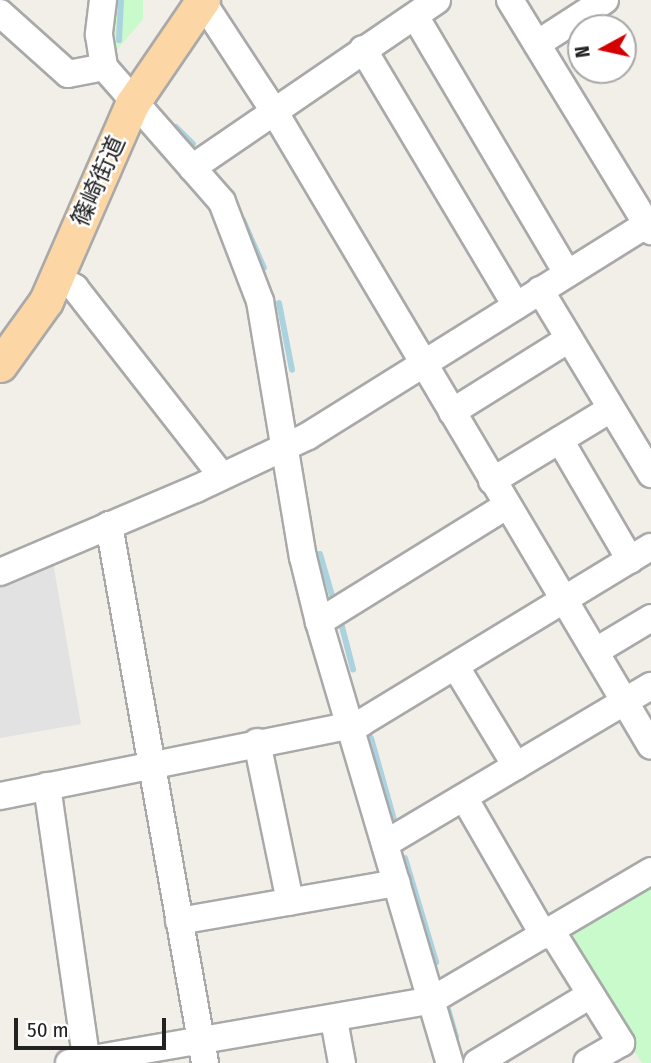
<!DOCTYPE html>
<meta charset="utf-8">
<style>
body{margin:0}
#map{position:relative;width:651px;height:1063px;overflow:hidden;background:#f2efe9;font-family:"Fira Sans Condensed","Noto Sans JP",sans-serif}
div>[style]{position:absolute}
.park>*{inset:0;background:#c8facc}
.parking>*{inset:0;background:#e2e2e2}
.stream>*{height:6px;margin:-3px;padding:0 3px;transform-origin:3px;border-radius:3px;background:#aad3df}
.roads{filter:drop-shadow(2px 0 #a9a9a9) drop-shadow(-2px 0 #a9a9a9) drop-shadow(0 2px #a9a9a9) drop-shadow(0 -2px #a9a9a9)}
.minor>*{height:26px;margin:-13px;padding:0 13px;transform-origin:13px;border-radius:13px;background:#fff}
.major>*{height:33px;margin:-16.5px;padding:0 16.5px;transform-origin:16.5px;border-radius:16.5px;background:#fcd6a4}
span{translate:-50% -50%;white-space:nowrap;text-align:center;line-height:1.15;-webkit-text-stroke:5px #fff;paint-order:stroke}
.street-label{font-size:24px;color:#222}
.north{position:absolute;left:567px;top:14px;width:70px;height:70px;box-sizing:border-box;background:#fff;border:2px solid #a7a7a7;border-radius:50%;rotate:262deg;font-size:19px;font-weight:700;line-height:28px;text-align:center;color:#222}
.north::after{content:'';display:block;margin:auto;width:24px;height:32px;background:#d40000;clip-path:polygon(50% 0,100% 100%,50% 72%,0 100%)}
.scale{position:absolute;left:14px;top:1018px;width:152px;height:32px;box-sizing:border-box;border:4px solid #222;border-top:0;padding-left:9px;font-size:21px;line-height:24px;white-space:nowrap;color:#222;-webkit-text-stroke:5px #fff;paint-order:stroke}
</style>
<div id="map">
<div class="park">
<div style="clip-path:polygon(114px 0,143px 0,143px 19px,112px 56px)"></div>
<div style="clip-path:polygon(651px 876px,651px 1063px,642px 1063px,558px 935px)"></div>
</div>
<div class="parking">
<div style="clip-path:polygon(53px 562px,81px 724px,0 738px,0 586px)"></div>
</div>
<div class="stream">
<div style="left:119px;top:40px;width:40px;rotate:-87.1deg"></div>
<div style="left:176px;top:127px;width:24px;rotate:45deg"></div>
<div style="left:243px;top:220px;width:52px;rotate:66.4deg"></div>
<div style="left:279px;top:303px;width:68px;rotate:79deg"></div>
<div style="left:320px;top:554px;width:47px;rotate:73.9deg"></div>
<div style="left:341px;top:623px;width:48px;rotate:75.4deg"></div>
<div style="left:371px;top:738px;width:85px;rotate:74.3deg"></div>
<div style="left:405px;top:858px;width:109px;rotate:73.4deg"></div>
<div style="left:448px;top:1009px;width:29px;rotate:74deg"></div>
</div>
<div class="roads">
<div class="minor">
<div style="left:103px;top:0;width:35px;rotate:97deg"></div>
<div style="left:99px;top:35px;width:32px;rotate:81deg"></div>
<div style="left:104px;top:67px;width:179px;rotate:48.8deg"></div>
<div style="left:222px;top:202px;width:106px;rotate:69deg"></div>
<div style="left:260px;top:301px;width:260px;rotate:80.5deg"></div>
<div style="left:303px;top:557px;width:67px;rotate:76.2deg"></div>
<div style="left:319px;top:622px;width:460px;rotate:73.5deg"></div>
<div style="left:510px;top:0;width:271px;rotate:58.6deg"></div>
<div style="left:202px;top:1px;width:131px;rotate:56.8deg"></div>
<div style="left:274px;top:111px;width:738px;rotate:59.3deg"></div>
<div style="left:0;top:13px;width:91px;rotate:41.9deg"></div>
<div style="left:68px;top:74px;width:37px;rotate:-11deg"></div>
<div style="left:415px;top:16px;width:299px;rotate:59.4deg"></div>
<div style="left:537px;top:44px;width:81px;rotate:-32.9deg"></div>
<div style="left:363px;top:49px;width:299px;rotate:59.2deg"></div>
<div style="left:192px;top:168px;width:297px;rotate:-34.4deg"></div>
<div style="left:58px;top:278px;width:20px;rotate:30deg"></div>
<div style="left:75px;top:288px;width:237px;rotate:52deg"></div>
<div style="left:540px;top:290px;width:215px;rotate:58.9deg"></div>
<div style="left:452px;top:412px;width:138px;rotate:-32deg"></div>
<div style="left:560px;top:440px;width:139px;rotate:59.7deg"></div>
<div style="left:492px;top:481px;width:139px;rotate:-31.2deg"></div>
<div style="left:109px;top:525px;width:546px;rotate:79.88deg"></div>
<div style="left:0;top:572px;width:213px;rotate:-23deg"></div>
<div style="left:196px;top:489px;width:124px;rotate:-25.3deg"></div>
<div style="left:308px;top:436px;width:404px;rotate:-32deg"></div>
<div style="left:319px;top:622px;width:220px;rotate:-31.8deg"></div>
<div style="left:596px;top:651px;width:64px;rotate:-31deg"></div>
<div style="left:456px;top:667px;width:116px;rotate:58.8deg"></div>
<div style="left:257px;top:742px;width:163px;rotate:78.3deg"></div>
<div style="left:47px;top:786px;width:280px;rotate:81.8deg"></div>
<div style="left:0;top:796px;width:368px;rotate:-11.4deg"></div>
<div style="left:361px;top:723px;width:339px;rotate:-31.3deg"></div>
<div style="left:465px;top:799px;width:158px;rotate:60deg"></div>
<div style="left:388px;top:842px;width:306px;rotate:-30.7deg"></div>
<div style="left:179px;top:921px;width:221px;rotate:-9.9deg"></div>
<div style="left:552px;top:932px;width:131px;rotate:58.1deg"></div>
<div style="left:621px;top:1043px;width:39px;rotate:150deg"></div>
<div style="left:334px;top:1020px;width:44px;rotate:79.5deg"></div>
<div style="left:69px;top:1063px;width:368px;rotate:-9.8deg"></div>
<div style="left:432px;top:1000px;width:254px;rotate:-30.5deg"></div>
<div style="left:477px;top:1063px;width:132px;rotate:-31deg"></div>
</div>
<div class="major">
<div style="left:0;top:365px;width:79px;rotate:-54.3deg"></div>
<div style="left:46px;top:301px;width:215px;rotate:-66.4deg"></div>
<div style="left:132px;top:104px;width:126px;rotate:-55.7deg"></div>
</div>
</div>
<div class="street-label">
<span style="left:99px;top:181px;rotate:-66deg">篠崎街道</span>
</div>
<div class="north">N</div>
<div class="scale">50 m</div>
</div>
